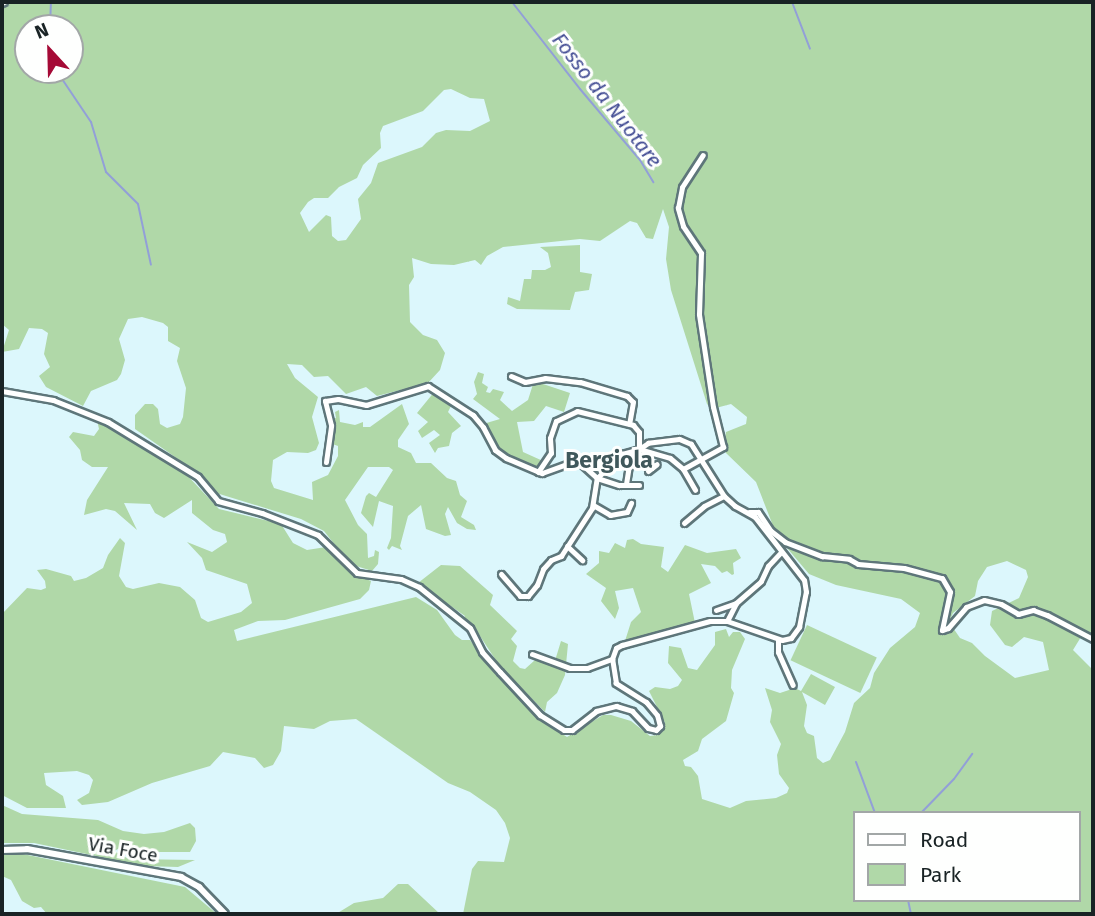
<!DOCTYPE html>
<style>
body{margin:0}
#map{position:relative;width:1095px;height:916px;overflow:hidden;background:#dcf7fc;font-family:"Fira Sans",sans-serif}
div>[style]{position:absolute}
.green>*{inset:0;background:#b0d8a8;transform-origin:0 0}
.stream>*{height:2px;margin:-1px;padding:0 1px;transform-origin:1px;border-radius:1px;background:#929fd8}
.roads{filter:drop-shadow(2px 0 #5e767a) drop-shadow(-2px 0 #5e767a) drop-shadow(0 2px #5e767a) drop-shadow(0 -2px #5e767a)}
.minor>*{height:5px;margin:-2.5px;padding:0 2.5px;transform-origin:2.5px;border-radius:2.5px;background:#fff}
.major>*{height:6px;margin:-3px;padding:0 3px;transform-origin:3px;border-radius:3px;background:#fff}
span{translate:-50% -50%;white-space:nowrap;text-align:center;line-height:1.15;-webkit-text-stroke:6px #fefffe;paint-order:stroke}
.street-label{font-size:19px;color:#192325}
.water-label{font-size:21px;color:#434d94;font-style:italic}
.quarter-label{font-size:23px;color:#40585b;font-weight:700}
.frame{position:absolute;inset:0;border:4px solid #192325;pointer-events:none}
.legend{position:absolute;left:853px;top:811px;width:228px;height:91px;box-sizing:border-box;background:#fefffe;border:2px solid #a2a7a7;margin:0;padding:9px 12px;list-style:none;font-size:21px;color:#192325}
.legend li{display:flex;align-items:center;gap:14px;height:35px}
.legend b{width:35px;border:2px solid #a2a7a7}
.north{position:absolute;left:14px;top:14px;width:70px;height:70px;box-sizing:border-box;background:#fefffe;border:2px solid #a2a7a7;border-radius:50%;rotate:338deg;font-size:19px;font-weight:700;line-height:28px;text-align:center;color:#192325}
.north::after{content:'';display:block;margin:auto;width:24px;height:32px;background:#a50a36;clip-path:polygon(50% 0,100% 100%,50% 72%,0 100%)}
</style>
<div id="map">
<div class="green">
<div style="clip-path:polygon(evenodd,2px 2px,1093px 2px,1093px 636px,1084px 632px,1073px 650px,1093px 670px,1093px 914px,463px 914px,472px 869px,478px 861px,504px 862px,510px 838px,505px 823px,496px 810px,470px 792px,448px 783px,356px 719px,330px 721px,314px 729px,284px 726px,281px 751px,273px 765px,264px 768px,255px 758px,223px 752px,210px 766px,152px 783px,108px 802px,82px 805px,77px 800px,89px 793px,93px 780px,89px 775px,77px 771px,44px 773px,46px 785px,63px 796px,66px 808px,27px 808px,2px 795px,2px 614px,27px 588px,41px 590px,46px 588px,45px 581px,37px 570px,46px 569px,71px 576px,74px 581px,86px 578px,103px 568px,108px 555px,120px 538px,125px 543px,119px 576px,126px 587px,133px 589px,159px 583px,180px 587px,195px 600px,201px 618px,208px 622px,241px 612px,252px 603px,247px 584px,206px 570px,202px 558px,187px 542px,212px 552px,227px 542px,225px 534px,213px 530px,192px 513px,192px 500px,164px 518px,155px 513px,150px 504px,124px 503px,137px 530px,115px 511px,106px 509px,84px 515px,87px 500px,108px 467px,92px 467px,82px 460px,80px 450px,69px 437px,73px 432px,94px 436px,99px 429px,97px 420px,185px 473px,219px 509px,281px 524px,293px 543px,307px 550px,326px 547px,349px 572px,371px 581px,369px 590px,360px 599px,285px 620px,258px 621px,234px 630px,237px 641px,416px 597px,437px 610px,455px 635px,462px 640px,470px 640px,489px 667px,542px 721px,567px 737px,603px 715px,611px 715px,631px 721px,650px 736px,658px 735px,665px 723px,649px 691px,655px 687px,670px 689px,678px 686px,682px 680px,668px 663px,669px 646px,681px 648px,688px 668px,697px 670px,715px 645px,715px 632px,726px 629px,729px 637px,733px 632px,740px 632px,745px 639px,732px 670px,731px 688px,734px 693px,726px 721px,702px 739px,698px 751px,683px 760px,685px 766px,691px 767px,698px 776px,702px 799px,730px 808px,746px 801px,776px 798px,787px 793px,789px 788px,779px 774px,777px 755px,781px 744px,770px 722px,772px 710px,765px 688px,780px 693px,795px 688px,801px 691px,811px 674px,835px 687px,825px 705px,802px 692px,807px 705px,804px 726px,807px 733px,814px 736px,817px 758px,823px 763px,830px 760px,845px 732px,854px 703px,870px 688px,874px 673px,890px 648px,915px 627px,920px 613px,901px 599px,836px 585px,809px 574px,777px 536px,756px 482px,726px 453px,724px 447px,726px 432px,746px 424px,747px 417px,731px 404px,712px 409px,707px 404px,671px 290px,666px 259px,669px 227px,663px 209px,653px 239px,646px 238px,637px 223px,630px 221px,600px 241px,580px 239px,503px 247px,487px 256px,481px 265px,475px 260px,454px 265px,431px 264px,412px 258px,414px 277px,409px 285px,410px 322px,423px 335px,437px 340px,445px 353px,440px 370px,428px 383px,377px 396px,366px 387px,346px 394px,328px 376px,314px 377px,302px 365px,287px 364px,295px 378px,318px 397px,312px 417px,319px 443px,316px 450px,308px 453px,287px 452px,273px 460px,271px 481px,274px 488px,313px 500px,312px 482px,328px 475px,338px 456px,338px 446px,330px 443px,335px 438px,332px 419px,336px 418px,335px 412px,339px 410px,340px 422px,355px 425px,363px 422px,363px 427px,370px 427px,402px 404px,409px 424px,398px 440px,398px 447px,411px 453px,416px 463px,431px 463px,447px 478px,456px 481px,460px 495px,467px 501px,461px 517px,474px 525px,476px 530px,467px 529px,457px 523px,448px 507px,445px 514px,451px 535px,445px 536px,426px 529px,421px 505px,408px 516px,400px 546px,402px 550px,392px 546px,389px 550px,387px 548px,391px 538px,393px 506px,379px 501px,373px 527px,361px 513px,366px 496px,369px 493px,376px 497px,393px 470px,389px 467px,368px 467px,345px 500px,358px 525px,367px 534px,368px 558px,374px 556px,375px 550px,379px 552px,378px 564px,372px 571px,350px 564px,324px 531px,301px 519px,213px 492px,205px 478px,135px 429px,135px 415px,145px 404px,153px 404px,158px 409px,160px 424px,167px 428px,180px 424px,183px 417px,186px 388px,177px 361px,180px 348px,168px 341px,168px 327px,163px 323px,142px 317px,128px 319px,119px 339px,125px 360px,121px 374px,117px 380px,91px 391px,83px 406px,46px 387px,39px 376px,50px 367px,44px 354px,48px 333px,42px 329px,29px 328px,19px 349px,2px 352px,9px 330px,2px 324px,2px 2px,28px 28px,70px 28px,70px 70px,28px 70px,28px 28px,2px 2px,451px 89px,470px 98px,484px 99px,490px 121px,470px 131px,446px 130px,436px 133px,422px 147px,378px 163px,371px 183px,358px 199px,361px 219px,346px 240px,338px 241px,332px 236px,331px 217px,326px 215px,309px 232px,300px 213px,308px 202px,314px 198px,328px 198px,339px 187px,357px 178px,363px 165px,381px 148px,380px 133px,383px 126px,423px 111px,444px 90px,451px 89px,2px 2px,1007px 561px,1026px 570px,1028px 577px,1019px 598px,992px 611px,990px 625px,1005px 645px,1012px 647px,1024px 637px,1043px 642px,1049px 670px,1015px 678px,985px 656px,972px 643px,960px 638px,949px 622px,953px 613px,975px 596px,978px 581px,987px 567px,1007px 561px,2px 2px,855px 813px,1079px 813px,1079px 900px,855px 900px,855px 813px)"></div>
<div style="clip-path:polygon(580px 245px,580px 272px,592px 274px,589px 290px,575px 292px,570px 310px,517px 309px,507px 304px,508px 297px,520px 301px,524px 279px,531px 279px,532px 270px,545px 270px,551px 267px,548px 253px,540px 247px)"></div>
<div style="clip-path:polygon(478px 372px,484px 374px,482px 383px,488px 387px,486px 392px,490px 393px,493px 389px,504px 392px,500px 400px,512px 411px,528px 400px,534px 381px,570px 393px,564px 412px,546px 406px,534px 421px,517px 422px,523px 452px,543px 461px,537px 470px,504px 455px,492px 444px,483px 424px,500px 419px,473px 399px,477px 394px,474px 382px)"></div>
<div style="clip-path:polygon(435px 391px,452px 404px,448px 412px,461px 426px,452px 433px,449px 446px,438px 448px,435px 453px,429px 443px,440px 435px,434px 430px,422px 438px,418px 431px,428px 422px,417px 413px)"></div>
<div style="clip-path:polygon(633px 539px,641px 544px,664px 547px,661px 567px,668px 572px,685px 545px,707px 553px,736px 549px,741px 558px,733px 563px,734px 574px,732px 575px,727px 571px,722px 573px,715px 566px,701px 564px,711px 583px,689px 594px,695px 623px,625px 641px,631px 622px,641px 612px,633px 588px,615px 591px,619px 608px,615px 619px,601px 601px,606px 588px,586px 574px,599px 563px,599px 551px,609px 553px,615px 543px,625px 548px,627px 540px)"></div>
<div style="clip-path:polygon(441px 565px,460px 566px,493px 595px,490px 605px,517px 631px,511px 639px,517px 646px,513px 661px,520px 668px,525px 669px,535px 660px,554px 664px,561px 641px,568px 644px,565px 675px,557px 693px,547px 702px,545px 712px,499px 665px,478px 633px,463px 619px,465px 616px,418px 583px)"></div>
<div style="left:807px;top:625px;width:77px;height:39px;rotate:25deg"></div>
<div style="clip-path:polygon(2px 805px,22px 814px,98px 820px,123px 831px,144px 834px,164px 832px,190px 823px,195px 828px,196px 841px,190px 852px,151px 852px,126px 845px,114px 851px,129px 859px,195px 860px,178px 867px,144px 866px,34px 843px,2px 843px)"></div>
<div style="clip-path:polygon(13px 852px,185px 887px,217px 914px,47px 914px,41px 907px,34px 908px,22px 901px,11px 880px,2px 876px,2px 855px)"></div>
<div style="clip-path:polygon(398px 884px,408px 884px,440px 914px,336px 914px,354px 903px,383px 898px)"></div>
</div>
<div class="stream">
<div style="left:512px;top:2px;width:110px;rotate:52deg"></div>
<div style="left:580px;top:89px;width:93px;rotate:49.8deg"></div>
<div style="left:640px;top:160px;width:26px;rotate:59deg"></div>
<div style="left:792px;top:2px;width:50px;rotate:69deg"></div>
<div style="left:876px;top:2px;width:4px;rotate:14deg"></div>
<div style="left:50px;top:28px;width:26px;rotate:-88deg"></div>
<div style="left:56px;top:70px;width:63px;rotate:56.1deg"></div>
<div style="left:91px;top:122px;width:52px;rotate:73.3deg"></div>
<div style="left:106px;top:172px;width:45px;rotate:45deg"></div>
<div style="left:138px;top:204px;width:62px;rotate:78deg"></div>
<div style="left:856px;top:762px;width:54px;rotate:69.6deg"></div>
<div style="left:921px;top:813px;width:47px;rotate:-45.9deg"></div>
<div style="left:954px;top:779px;width:31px;rotate:-54deg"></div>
<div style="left:908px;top:900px;width:14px;rotate:78deg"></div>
</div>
<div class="roads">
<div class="minor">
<div style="left:2px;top:3px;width:2px;rotate:-27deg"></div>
<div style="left:511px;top:376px;width:15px;rotate:23deg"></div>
<div style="left:525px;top:382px;width:20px;rotate:-11deg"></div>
<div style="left:545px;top:378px;width:35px;rotate:7deg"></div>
<div style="left:580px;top:382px;width:49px;rotate:16.6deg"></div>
<div style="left:627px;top:396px;width:8px;rotate:45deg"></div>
<div style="left:633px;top:402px;width:22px;rotate:100deg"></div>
<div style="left:2px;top:391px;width:52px;rotate:10deg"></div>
<div style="left:53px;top:400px;width:59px;rotate:21.8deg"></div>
<div style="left:108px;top:422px;width:105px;rotate:31.4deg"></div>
<div style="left:198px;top:477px;width:31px;rotate:50deg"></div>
<div style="left:218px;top:501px;width:46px;rotate:15.3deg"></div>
<div style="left:262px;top:513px;width:60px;rotate:21.4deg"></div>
<div style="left:318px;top:535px;width:54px;rotate:44.3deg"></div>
<div style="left:357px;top:573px;width:44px;rotate:7.8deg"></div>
<div style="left:401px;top:579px;width:20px;rotate:24deg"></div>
<div style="left:419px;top:587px;width:65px;rotate:38.8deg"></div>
<div style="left:470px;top:628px;width:27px;rotate:63deg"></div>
<div style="left:482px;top:652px;width:27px;rotate:48deg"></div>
<div style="left:500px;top:672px;width:59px;rotate:47.1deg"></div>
<div style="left:540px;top:715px;width:28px;rotate:32deg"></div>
<div style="left:564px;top:730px;width:8px"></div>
<div style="left:572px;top:730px;width:31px;rotate:-38deg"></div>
<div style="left:596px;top:711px;width:21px;rotate:-14deg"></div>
<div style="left:616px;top:706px;width:17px;rotate:17deg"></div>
<div style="left:632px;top:711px;width:23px;rotate:47deg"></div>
<div style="left:648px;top:728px;width:8px;rotate:14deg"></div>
<div style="left:656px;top:730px;width:6px;rotate:-45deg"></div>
<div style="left:660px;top:726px;width:11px;rotate:-105deg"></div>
<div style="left:657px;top:715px;width:17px;rotate:-130deg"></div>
<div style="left:646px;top:702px;width:36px;rotate:-148deg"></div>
<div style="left:616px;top:683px;width:24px;rotate:-99deg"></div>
<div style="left:612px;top:659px;width:12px;rotate:-70deg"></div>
<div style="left:616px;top:648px;width:7px;rotate:-27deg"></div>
<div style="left:622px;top:645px;width:91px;rotate:-15.3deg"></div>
<div style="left:710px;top:621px;width:17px"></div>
<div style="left:727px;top:621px;width:58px;rotate:19.1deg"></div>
<div style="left:782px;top:640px;width:9px;rotate:-13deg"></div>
<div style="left:791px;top:638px;width:14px;rotate:-54deg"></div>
<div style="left:799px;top:627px;width:36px;rotate:-79deg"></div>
<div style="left:806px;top:592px;width:12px;rotate:-99deg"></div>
<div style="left:804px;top:580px;width:80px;rotate:-127.9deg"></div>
<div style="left:755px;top:517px;width:23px;rotate:-151deg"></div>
<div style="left:735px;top:506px;width:15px;rotate:-138deg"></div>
<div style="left:724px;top:496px;width:62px;rotate:-122.4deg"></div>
<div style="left:691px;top:444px;width:13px;rotate:-157deg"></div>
<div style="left:679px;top:439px;width:31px;rotate:173deg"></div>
<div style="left:648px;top:443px;width:11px;rotate:146deg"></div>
<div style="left:639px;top:449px;width:19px;rotate:122deg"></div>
<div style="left:629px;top:465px;width:19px;rotate:99deg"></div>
<div style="left:326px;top:462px;width:37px;rotate:-82deg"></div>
<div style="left:331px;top:425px;width:25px;rotate:-104deg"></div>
<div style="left:325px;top:401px;width:13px;rotate:-9deg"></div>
<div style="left:338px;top:399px;width:29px;rotate:12deg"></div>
<div style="left:366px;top:405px;width:65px;rotate:-17deg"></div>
<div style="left:428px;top:386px;width:54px;rotate:32.8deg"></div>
<div style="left:473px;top:415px;width:16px;rotate:50deg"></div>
<div style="left:483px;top:427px;width:26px;rotate:62deg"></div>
<div style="left:495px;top:450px;width:14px;rotate:36deg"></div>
<div style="left:506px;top:458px;width:39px;rotate:23deg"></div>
<div style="left:542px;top:473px;width:37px;rotate:-20deg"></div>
<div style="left:577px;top:460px;width:27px;rotate:42deg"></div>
<div style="left:597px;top:478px;width:23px;rotate:18deg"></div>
<div style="left:619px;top:485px;width:20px"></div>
<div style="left:683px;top:469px;width:46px;rotate:-28.8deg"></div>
<div style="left:723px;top:447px;width:41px;rotate:-104deg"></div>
<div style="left:713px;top:407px;width:94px;rotate:-98.6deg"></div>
<div style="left:699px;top:314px;width:61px;rotate:-88.1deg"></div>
<div style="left:701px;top:253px;width:32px;rotate:-124deg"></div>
<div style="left:683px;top:226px;width:19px;rotate:-106deg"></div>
<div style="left:678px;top:208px;width:21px;rotate:-79deg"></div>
<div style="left:682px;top:187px;width:38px;rotate:-57deg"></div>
<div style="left:648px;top:471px;width:11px;rotate:-38deg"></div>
<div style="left:538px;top:472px;width:23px;rotate:-56deg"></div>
<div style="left:551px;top:453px;width:15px;rotate:-94deg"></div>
<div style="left:550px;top:438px;width:18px;rotate:-71deg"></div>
<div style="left:556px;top:421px;width:23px;rotate:-25deg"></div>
<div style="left:577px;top:411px;width:58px;rotate:14deg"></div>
<div style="left:633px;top:425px;width:9px;rotate:49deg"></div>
<div style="left:639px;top:432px;width:17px;rotate:90deg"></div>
<div style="left:593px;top:505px;width:20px;rotate:30deg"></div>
<div style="left:610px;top:515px;width:17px;rotate:-10deg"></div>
<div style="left:627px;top:512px;width:10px;rotate:-66deg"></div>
<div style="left:749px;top:512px;width:9px"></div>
<div style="left:758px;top:512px;width:23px;rotate:56deg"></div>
<div style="left:771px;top:531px;width:18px;rotate:38deg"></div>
<div style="left:785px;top:542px;width:40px;rotate:21deg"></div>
<div style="left:822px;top:556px;width:27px;rotate:6deg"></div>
<div style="left:849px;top:559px;width:10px;rotate:29deg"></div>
<div style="left:858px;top:564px;width:46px;rotate:5deg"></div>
<div style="left:904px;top:568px;width:39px;rotate:15deg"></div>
<div style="left:942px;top:578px;width:16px;rotate:60deg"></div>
<div style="left:950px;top:592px;width:39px;rotate:102deg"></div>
<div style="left:942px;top:630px;width:6px;rotate:-18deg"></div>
<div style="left:948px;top:628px;width:28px;rotate:-49deg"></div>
<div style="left:966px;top:607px;width:19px;rotate:-21deg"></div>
<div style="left:984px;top:600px;width:17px;rotate:13deg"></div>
<div style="left:1001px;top:604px;width:20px;rotate:30deg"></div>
<div style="left:1018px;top:614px;width:16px;rotate:-15deg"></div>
<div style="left:1033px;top:610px;width:15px;rotate:20deg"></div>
<div style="left:1047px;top:615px;width:52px;rotate:27.6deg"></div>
<div style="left:684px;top:523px;width:26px;rotate:-40deg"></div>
<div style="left:704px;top:506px;width:22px;rotate:-27deg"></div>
<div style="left:567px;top:546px;width:21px;rotate:43deg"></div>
<div style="left:501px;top:574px;width:29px;rotate:49deg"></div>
<div style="left:520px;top:596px;width:8px"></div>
<div style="left:528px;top:596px;width:14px;rotate:-51deg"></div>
<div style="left:537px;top:585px;width:17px;rotate:-69deg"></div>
<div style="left:543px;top:569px;width:12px;rotate:-48deg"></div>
<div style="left:551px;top:560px;width:11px;rotate:-22deg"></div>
<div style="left:561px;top:556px;width:57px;rotate:-57.1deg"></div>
<div style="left:592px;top:508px;width:30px;rotate:-81deg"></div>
<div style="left:597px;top:478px;width:35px;rotate:-44deg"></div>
<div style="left:622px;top:454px;width:18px;rotate:-16deg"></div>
<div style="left:639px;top:449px;width:32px;rotate:16deg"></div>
<div style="left:670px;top:458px;width:17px;rotate:40deg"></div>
<div style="left:683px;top:469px;width:24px;rotate:60deg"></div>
<div style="left:716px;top:610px;width:21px;rotate:-19deg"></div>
<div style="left:727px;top:621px;width:20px;rotate:-63deg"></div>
<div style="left:736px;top:603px;width:33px;rotate:-41deg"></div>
<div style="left:761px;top:581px;width:17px;rotate:-65deg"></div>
<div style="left:768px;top:566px;width:19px;rotate:-47deg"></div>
<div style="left:778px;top:639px;width:13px;rotate:90deg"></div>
<div style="left:778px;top:652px;width:36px;rotate:66deg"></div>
<div style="left:532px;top:654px;width:40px;rotate:20.2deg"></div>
<div style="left:570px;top:668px;width:17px"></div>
<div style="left:587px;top:668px;width:27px;rotate:-20deg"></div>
</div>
<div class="major">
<div style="left:2px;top:850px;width:25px;rotate:-2deg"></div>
<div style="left:27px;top:849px;width:157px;rotate:10.3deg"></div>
<div style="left:181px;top:877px;width:21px;rotate:29deg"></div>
<div style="left:199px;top:887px;width:37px;rotate:46deg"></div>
</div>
</div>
<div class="street-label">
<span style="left:123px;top:850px;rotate:10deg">Via Foce</span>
</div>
<div class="water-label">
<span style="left:607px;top:100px;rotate:52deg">Fosso da Nuotare</span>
</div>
<div class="quarter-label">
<span style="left:609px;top:460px">Bergiola</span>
</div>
<div class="frame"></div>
<ul class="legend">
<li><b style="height:9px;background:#fff"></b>Road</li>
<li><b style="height:19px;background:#b0d8a8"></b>Park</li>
</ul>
<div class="north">N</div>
</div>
